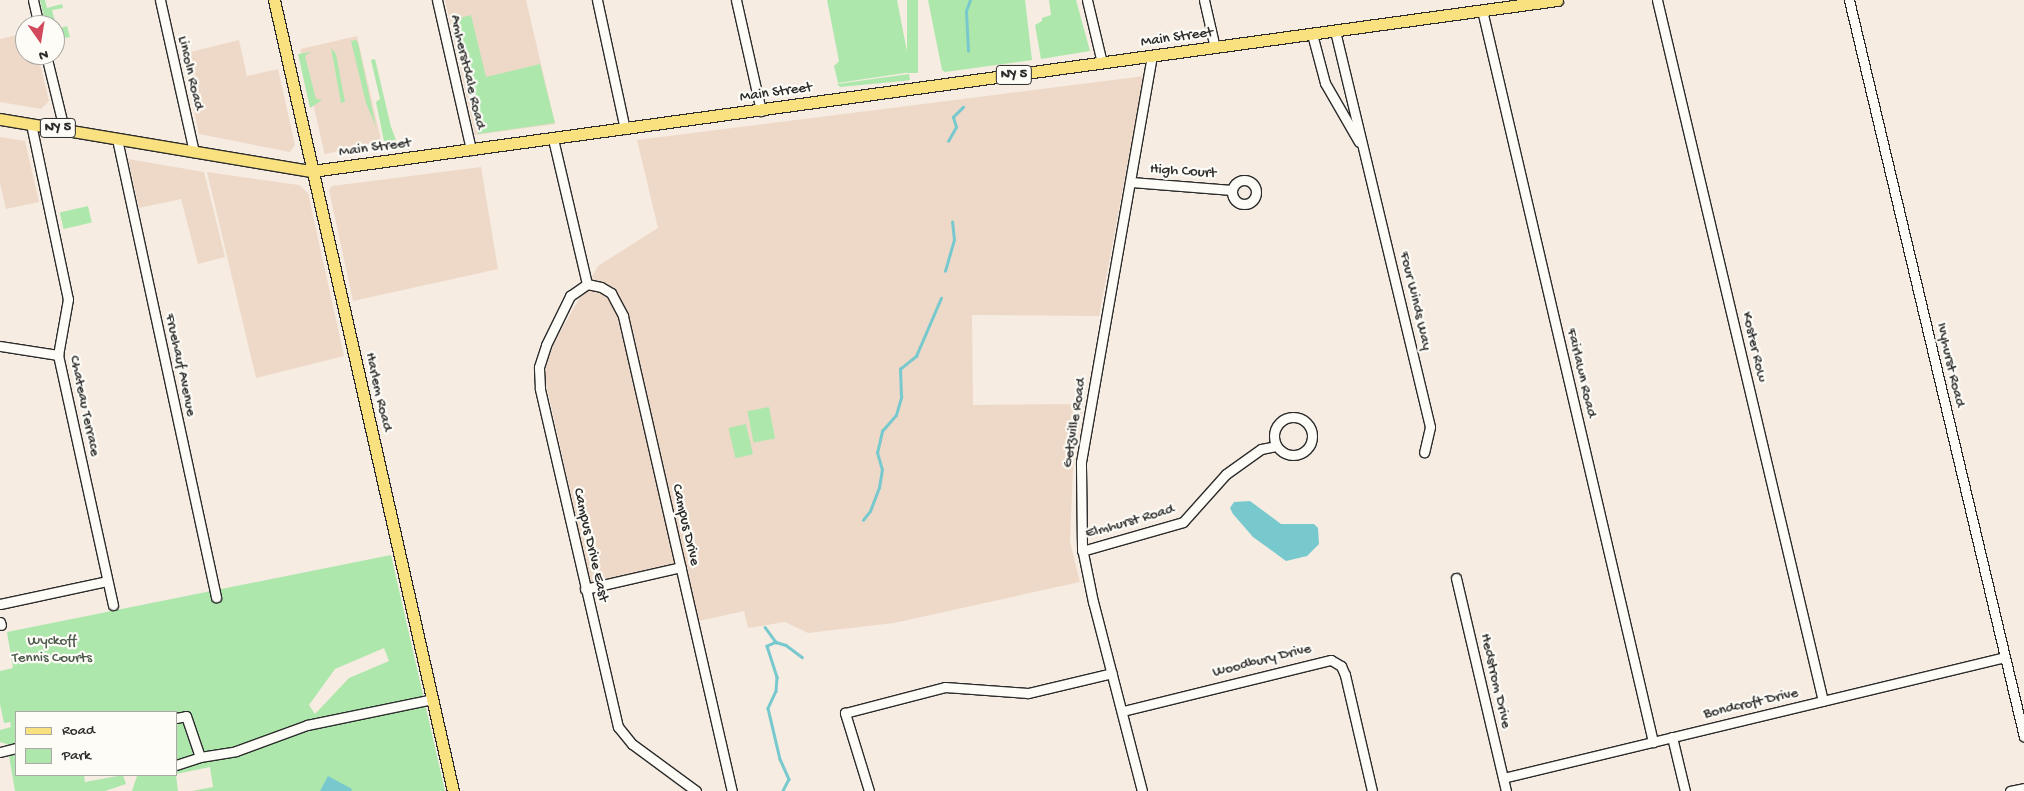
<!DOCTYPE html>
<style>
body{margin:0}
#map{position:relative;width:2024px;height:791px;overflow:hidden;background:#f6ece2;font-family:"Gochi Hand",sans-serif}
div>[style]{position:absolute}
.built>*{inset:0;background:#eed9c8;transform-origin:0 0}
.green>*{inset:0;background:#ade7ac;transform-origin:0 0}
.water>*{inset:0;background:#77c9cd}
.stream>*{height:2.5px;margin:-1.25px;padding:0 1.25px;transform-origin:1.25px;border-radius:1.25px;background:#77c9cd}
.roads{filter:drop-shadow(1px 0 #2b2b2b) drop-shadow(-1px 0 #2b2b2b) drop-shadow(0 1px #2b2b2b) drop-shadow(0 -1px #2b2b2b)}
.minor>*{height:9px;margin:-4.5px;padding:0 4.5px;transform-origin:4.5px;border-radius:4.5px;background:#fdfcf7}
.minor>.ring{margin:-4.5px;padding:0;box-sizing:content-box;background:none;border:9px solid #fdfcf7;border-radius:50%}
.major>*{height:11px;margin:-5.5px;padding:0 5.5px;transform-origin:5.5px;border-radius:5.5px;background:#fae180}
span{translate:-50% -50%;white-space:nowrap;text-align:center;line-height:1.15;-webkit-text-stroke:4.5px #fdfcf7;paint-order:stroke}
.shield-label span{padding:1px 4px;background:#fdfcf7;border:1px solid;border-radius:4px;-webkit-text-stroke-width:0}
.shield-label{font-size:14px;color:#2b2b2b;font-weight:700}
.street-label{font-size:15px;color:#2b2b2b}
.park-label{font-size:15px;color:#4c5a4b}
.legend{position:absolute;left:15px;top:711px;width:162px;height:65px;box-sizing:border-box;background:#fdfcf7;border:1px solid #a9a8a5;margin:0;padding:6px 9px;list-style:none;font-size:15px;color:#2b2b2b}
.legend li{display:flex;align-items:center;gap:10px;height:25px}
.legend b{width:25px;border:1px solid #a9a8a5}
.north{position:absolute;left:15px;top:15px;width:50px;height:50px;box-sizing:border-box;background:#fdfcf7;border:1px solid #a9a8a5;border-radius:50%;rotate:167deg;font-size:14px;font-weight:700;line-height:20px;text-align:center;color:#2b2b2b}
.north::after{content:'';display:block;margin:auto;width:18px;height:22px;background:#d1495b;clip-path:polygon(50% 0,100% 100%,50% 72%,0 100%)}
</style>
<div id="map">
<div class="built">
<div style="clip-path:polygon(445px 0,526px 0,555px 124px,475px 135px)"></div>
<div style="clip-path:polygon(25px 33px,25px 55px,38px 55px,49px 101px,41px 109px,0 102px,0 39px)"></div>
<div style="left:357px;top:36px;width:108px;height:58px;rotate:77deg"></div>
<div style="clip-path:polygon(239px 40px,247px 76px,278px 69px,295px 145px,290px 152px,199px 134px,182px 54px)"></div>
<div style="clip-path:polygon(1144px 76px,1099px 316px,972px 315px,973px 405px,1083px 404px,1073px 469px,1070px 542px,1080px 582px,894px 623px,808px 633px,785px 622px,748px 628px,744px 611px,699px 621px,684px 561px,591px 583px,544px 375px,544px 360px,598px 266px,658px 228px,637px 140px)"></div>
<div style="clip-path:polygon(0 137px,25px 141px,39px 202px,6px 209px,0 183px)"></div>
<div style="clip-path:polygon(128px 159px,204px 172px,225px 257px,198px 264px,181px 199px,139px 208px)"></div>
<div style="clip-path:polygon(481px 167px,498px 269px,353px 301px,329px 190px,332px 186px)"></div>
<div style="clip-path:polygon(207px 172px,299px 185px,308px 193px,344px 356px,256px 378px)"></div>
</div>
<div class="green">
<div style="clip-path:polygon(40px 0,45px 0,47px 8px,62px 4px,63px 8px,52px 10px,57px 29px,67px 26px,70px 37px,55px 40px,55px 25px,46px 25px)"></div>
<div style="clip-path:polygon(827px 0,897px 0,911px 72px,838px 83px,834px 66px,839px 61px)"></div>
<div style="left:907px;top:0;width:11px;height:73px"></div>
<div style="clip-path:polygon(928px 0,1025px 0,1032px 60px,945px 72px,942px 70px)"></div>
<div style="clip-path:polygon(1049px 0,1076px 0,1090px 51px,1041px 59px,1035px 25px,1042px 21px,1042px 18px,1051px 15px)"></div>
<div style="clip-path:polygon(471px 15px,486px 77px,540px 64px,555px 123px,478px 134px,453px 20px)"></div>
<div style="clip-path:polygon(356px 40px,358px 43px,376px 127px,366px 103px,351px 41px)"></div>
<div style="clip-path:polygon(331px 48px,336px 54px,345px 102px,341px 103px)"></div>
<div style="clip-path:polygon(311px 52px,305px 56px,316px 99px,322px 100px,310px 108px,298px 54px)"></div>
<div style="clip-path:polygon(375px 59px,391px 127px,396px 140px,384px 141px,376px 102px,380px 99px,371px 60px)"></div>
<div style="clip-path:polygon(909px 74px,910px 80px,903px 81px,840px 87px,837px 84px)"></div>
<div style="left:88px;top:206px;width:17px;height:29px;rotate:77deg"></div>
<div style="left:769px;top:407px;width:32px;height:22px;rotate:79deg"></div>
<div style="left:746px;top:424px;width:31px;height:18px;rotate:77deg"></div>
<div style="clip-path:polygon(evenodd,391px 555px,445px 791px,192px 791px,213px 787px,210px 767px,176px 774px,176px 712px,16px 712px,16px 775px,84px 775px,85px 782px,123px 775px,126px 784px,105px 791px,15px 791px,7px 744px,0 742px,0 730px,11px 727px,10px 722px,4px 723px,0 704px,0 671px,13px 668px,7px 632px,391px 555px,384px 648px,389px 661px,349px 678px,315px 714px,309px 705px,335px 669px,384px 648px)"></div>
<div style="clip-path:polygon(145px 775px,176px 775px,178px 791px,132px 791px,137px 776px)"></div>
</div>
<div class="water">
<div style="clip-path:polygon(1250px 501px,1281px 524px,1314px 524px,1318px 528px,1319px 544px,1307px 556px,1286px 561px,1253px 537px,1233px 514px,1230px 508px,1234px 502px)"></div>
<div style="clip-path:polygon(328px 776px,352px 789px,351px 791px,320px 791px)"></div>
</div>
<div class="stream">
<div style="left:968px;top:51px;width:40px;rotate:-92.9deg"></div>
<div style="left:966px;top:11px;width:12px;rotate:-70deg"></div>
<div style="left:948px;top:141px;width:16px;rotate:-60deg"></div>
<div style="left:956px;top:127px;width:10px;rotate:-107deg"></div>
<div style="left:953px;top:117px;width:14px;rotate:-45deg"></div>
<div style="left:945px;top:271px;width:32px;rotate:-74deg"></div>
<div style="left:954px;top:240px;width:18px;rotate:-96deg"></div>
<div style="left:863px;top:520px;width:11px;rotate:-52deg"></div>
<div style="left:870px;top:511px;width:25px;rotate:-69deg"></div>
<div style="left:879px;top:488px;width:18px;rotate:-81deg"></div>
<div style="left:882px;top:470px;width:18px;rotate:-106deg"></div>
<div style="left:877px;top:453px;width:23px;rotate:-77deg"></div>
<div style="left:882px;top:431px;width:21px;rotate:-49deg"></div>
<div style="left:896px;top:415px;width:19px;rotate:-74deg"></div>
<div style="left:901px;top:397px;width:28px;rotate:-92deg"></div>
<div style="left:900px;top:369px;width:21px;rotate:-39deg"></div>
<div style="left:916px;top:356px;width:63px;rotate:-66.7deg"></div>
<div style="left:765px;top:627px;width:19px;rotate:54deg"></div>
<div style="left:776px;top:642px;width:10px;rotate:156deg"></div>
<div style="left:767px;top:646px;width:33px;rotate:72deg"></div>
<div style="left:777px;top:677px;width:14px;rotate:94deg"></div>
<div style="left:776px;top:691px;width:19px;rotate:115deg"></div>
<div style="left:768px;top:708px;width:52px;rotate:76.8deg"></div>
<div style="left:780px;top:759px;width:22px;rotate:66deg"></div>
<div style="left:789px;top:779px;width:13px;rotate:117deg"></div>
<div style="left:776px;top:642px;width:10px;rotate:17deg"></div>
<div style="left:786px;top:645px;width:20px;rotate:37deg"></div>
</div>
<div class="roads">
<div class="minor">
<div style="left:33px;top:0;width:26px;rotate:77deg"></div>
<div style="left:160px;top:0;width:156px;rotate:77.4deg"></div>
<div style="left:437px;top:0;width:154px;rotate:77.2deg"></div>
<div style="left:597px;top:0;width:132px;rotate:77.8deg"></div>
<div style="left:736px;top:0;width:114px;rotate:77.3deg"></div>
<div style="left:1087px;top:0;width:65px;rotate:76.6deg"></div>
<div style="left:1204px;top:0;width:49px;rotate:77.1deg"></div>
<div style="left:1657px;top:0;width:720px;rotate:76.68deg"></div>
<div style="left:1849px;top:0;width:757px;rotate:76.64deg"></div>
<div style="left:1482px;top:10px;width:752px;rotate:76.85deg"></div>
<div style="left:1335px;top:31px;width:407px;rotate:76.5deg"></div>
<div style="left:1430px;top:427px;width:26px;rotate:103deg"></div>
<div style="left:1312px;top:34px;width:51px;rotate:75.1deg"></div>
<div style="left:1325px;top:83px;width:68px;rotate:60deg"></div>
<div style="left:46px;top:55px;width:76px;rotate:76.3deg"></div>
<div style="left:31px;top:124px;width:179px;rotate:78.1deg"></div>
<div style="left:68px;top:299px;width:57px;rotate:100.1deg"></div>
<div style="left:58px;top:355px;width:256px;rotate:77.6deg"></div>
<div style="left:117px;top:139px;width:469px;rotate:77.8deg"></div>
<div style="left:553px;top:139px;width:149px;rotate:76.8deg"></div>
<div class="ring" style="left:1232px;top:180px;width:15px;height:15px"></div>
<div style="left:1131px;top:182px;width:101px;rotate:4.5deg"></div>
<div style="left:0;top:346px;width:59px;rotate:8.8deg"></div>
<div class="ring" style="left:1274px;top:417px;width:29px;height:29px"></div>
<div style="left:1082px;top:551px;width:105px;rotate:-16deg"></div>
<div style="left:1183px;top:522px;width:64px;rotate:-48.1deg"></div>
<div style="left:1226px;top:474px;width:43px;rotate:-35.5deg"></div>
<div style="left:1261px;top:449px;width:15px;rotate:-11deg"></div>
<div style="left:1456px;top:578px;width:219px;rotate:76.8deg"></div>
<div style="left:585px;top:589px;width:98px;rotate:-12.9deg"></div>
<div style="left:0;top:604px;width:109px;rotate:-12.1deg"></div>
<div style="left:0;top:622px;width:3px;rotate:72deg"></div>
<div style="left:1123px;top:711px;width:214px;rotate:-13.8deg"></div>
<div style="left:1331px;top:660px;width:12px;rotate:31deg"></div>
<div style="left:1341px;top:666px;width:10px;rotate:66deg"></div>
<div style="left:1345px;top:675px;width:119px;rotate:76.9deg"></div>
<div style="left:176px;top:718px;width:10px;rotate:-11deg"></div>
<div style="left:186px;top:716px;width:43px;rotate:71.1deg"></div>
<div style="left:1672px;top:737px;width:56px;rotate:76.5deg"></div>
<div style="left:0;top:752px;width:16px;rotate:-14deg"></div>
<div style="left:176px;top:765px;width:25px;rotate:-18deg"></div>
<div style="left:200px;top:757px;width:36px;rotate:-9deg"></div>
<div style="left:236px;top:751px;width:76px;rotate:-20.1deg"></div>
<div style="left:307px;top:725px;width:128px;rotate:-11.7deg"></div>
<div style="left:1503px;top:778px;width:516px;rotate:-13.55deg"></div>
<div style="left:696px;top:791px;width:79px;rotate:-143.7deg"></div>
<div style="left:632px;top:744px;width:22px;rotate:-129deg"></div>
<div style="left:618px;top:727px;width:348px;rotate:-103deg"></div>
<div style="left:540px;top:388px;width:21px;rotate:-93deg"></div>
<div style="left:539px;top:367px;width:23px;rotate:-72deg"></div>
<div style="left:546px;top:345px;width:55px;rotate:-63.9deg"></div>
<div style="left:570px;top:296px;width:21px;rotate:-35deg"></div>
<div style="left:587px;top:284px;width:14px;rotate:12deg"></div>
<div style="left:601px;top:287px;width:12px;rotate:31deg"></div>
<div style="left:611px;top:293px;width:26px;rotate:62deg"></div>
<div style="left:623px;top:316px;width:487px;rotate:77.1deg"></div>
<div style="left:869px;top:791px;width:82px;rotate:-107.1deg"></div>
<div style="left:845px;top:713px;width:103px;rotate:-14.6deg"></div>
<div style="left:945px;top:687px;width:83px;rotate:4.1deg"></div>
<div style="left:1028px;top:693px;width:86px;rotate:-13.4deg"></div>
<div style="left:1142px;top:791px;width:195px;rotate:-104.5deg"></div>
<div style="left:1093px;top:602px;width:55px;rotate:-101.5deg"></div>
<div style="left:1082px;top:548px;width:86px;rotate:-90.7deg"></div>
<div style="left:1081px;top:462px;width:412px;rotate:-80.1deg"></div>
<div style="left:2010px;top:791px;width:14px;rotate:-12deg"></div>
</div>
<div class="major">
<div style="left:274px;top:0;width:811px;rotate:77.25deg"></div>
<div style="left:0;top:119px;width:316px;rotate:9.5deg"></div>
<div style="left:312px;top:171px;width:1257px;rotate:-7.82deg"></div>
</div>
</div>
<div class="shield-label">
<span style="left:1014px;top:75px">NY 5</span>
<span style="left:58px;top:128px">NY 5</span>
</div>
<div class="street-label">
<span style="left:1177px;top:38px;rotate:-8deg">Main Street</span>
<span style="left:467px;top:72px;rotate:77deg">Amherstdale Road</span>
<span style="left:190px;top:73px;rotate:77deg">Lincoln Road</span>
<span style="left:776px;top:93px;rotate:-8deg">Main Street</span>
<span style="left:375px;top:148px;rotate:-8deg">Main Street</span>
<span style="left:1183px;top:172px;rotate:4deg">High Court</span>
<span style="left:1415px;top:301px;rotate:77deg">Four Winds Way</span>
<span style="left:1754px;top:347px;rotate:77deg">Koster Row</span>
<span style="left:180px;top:365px;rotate:78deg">Fruehauf Avenue</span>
<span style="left:1950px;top:365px;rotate:77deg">Ivyhurst Road</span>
<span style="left:1581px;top:373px;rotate:77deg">Fairlawn Road</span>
<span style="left:378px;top:392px;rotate:77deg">Harlem Road</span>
<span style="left:84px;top:406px;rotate:78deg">Chateau Terrace</span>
<span style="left:1075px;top:423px;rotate:-81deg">Getzville Road</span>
<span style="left:1130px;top:522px;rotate:-16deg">Elmhurst Road</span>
<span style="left:685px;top:525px;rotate:77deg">Campus Drive</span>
<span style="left:590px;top:545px;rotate:77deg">Campus Drive East</span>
<span style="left:1262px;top:661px;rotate:-14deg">Woodbury Drive</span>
<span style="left:1495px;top:681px;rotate:77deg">Hedstrom Drive</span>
<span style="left:1751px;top:704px;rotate:-13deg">Bondcroft Drive</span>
</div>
<div class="park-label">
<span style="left:52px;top:650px">Wyckoff<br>Tennis Courts</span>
</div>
<ul class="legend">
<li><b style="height:6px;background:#fae180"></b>Road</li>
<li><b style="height:14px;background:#ade7ac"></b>Park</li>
</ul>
<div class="north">N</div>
</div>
